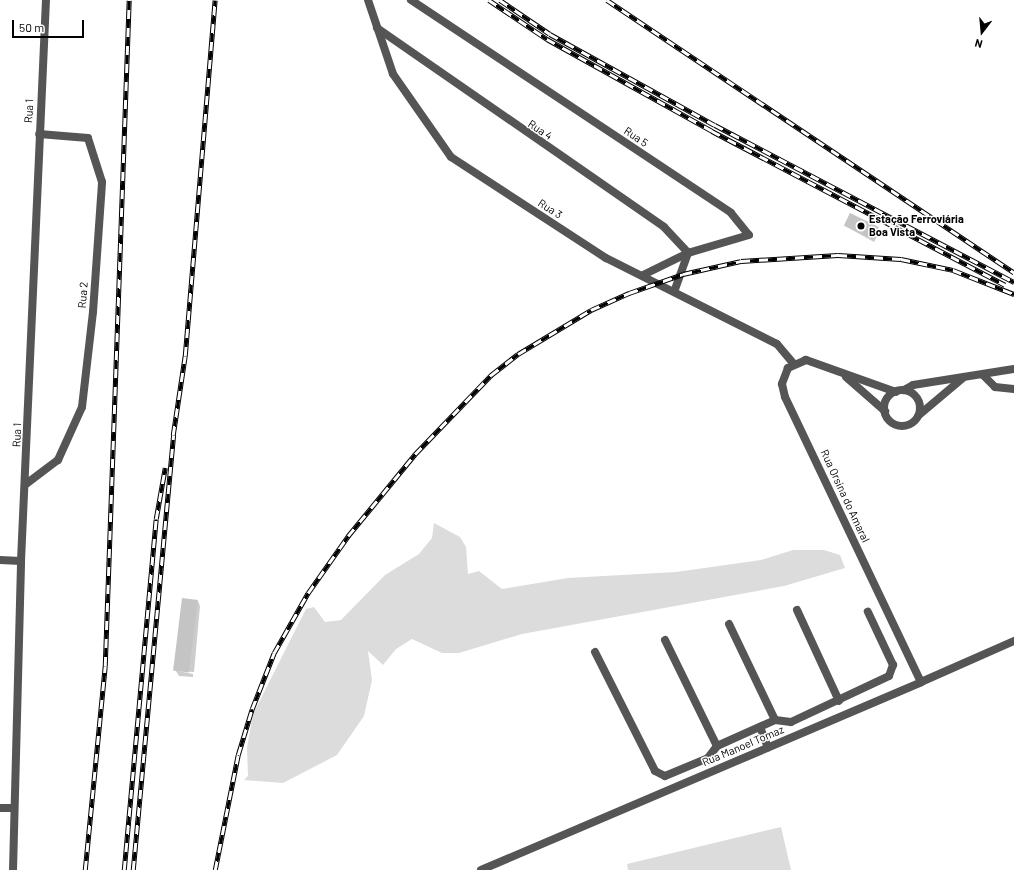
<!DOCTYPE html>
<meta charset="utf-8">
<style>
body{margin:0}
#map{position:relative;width:1014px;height:870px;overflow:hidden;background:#fff;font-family:Barlow,sans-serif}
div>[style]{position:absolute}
.green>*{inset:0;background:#dcdcdc}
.shadow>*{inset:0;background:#0003}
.building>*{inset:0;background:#c4c4c4;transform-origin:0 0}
.minor>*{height:8px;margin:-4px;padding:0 4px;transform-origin:4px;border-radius:4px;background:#555}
.tertiary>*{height:8px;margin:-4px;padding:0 4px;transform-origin:4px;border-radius:4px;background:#555}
.tertiary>.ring{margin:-4px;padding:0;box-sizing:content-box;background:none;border:8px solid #555;border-radius:50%}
.rail>*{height:4.5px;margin-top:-2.25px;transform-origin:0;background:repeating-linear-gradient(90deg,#fff 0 9px,#000 0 18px);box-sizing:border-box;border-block:1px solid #000}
.dots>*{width:11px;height:11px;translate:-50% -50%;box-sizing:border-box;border:2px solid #fff;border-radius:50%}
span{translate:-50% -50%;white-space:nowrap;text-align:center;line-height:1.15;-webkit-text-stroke:3px #fff;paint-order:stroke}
.street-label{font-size:11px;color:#000}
.poi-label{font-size:11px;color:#000;font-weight:700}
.left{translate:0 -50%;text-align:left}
.north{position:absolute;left:962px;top:12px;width:40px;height:40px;-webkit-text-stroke:3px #fff;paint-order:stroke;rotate:196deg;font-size:11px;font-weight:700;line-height:16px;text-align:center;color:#000}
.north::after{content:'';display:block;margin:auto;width:14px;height:18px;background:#000;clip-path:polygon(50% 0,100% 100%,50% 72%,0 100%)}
.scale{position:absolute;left:12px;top:20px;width:72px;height:18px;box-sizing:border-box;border:2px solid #000;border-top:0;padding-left:5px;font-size:12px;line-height:14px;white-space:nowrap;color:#000;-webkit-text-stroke:3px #fff;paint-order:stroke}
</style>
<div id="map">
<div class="green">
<div style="clip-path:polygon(434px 523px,460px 537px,466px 547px,468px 574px,479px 571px,502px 589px,568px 578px,676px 572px,761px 560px,793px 550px,824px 550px,840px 555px,845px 568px,784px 586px,522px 634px,459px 653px,442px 653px,412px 639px,396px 649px,383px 665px,368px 651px,372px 680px,364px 716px,337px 755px,283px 783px,244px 780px,248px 776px,247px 748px,253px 714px,306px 609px,314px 607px,325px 622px,341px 620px,385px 575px,419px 554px,432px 538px)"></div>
<div style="clip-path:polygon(781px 827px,791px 870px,628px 870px,627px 864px)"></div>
</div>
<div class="shadow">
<div style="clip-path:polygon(845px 226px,878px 228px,880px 231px,874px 242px)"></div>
<div style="clip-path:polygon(183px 599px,198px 601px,200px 606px,194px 672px,178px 671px,193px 674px,193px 677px,179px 676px,176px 671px)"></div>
</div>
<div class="building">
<div style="left:850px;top:213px;width:32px;height:14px;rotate:26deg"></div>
<div style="left:182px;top:598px;width:16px;height:73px;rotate:7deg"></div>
</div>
<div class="minor">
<div style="left:368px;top:0;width:78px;rotate:71.3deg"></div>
<div style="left:393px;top:74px;width:101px;rotate:55.1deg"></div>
<div style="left:451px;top:157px;width:185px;rotate:33.1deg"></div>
<div style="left:606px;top:258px;width:191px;rotate:26.7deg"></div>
<div style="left:777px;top:344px;width:25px;rotate:50deg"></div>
<div style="left:411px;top:0;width:384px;rotate:33.6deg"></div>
<div style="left:731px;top:213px;width:28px;rotate:51deg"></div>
<div style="left:749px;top:235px;width:64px;rotate:163.6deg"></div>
<div style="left:688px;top:253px;width:50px;rotate:153.9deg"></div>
<div style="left:377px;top:28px;width:349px;rotate:34.7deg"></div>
<div style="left:664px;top:227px;width:35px;rotate:47deg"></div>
<div style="left:688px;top:253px;width:41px;rotate:109.7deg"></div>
<div style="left:983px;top:375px;width:17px;rotate:45deg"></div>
<div style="left:995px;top:387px;width:19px;rotate:6deg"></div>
<div style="left:26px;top:484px;width:40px;rotate:-37deg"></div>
<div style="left:58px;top:460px;width:58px;rotate:-65.6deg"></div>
<div style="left:82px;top:407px;width:96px;rotate:-83.4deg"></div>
<div style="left:93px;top:312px;width:130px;rotate:-86deg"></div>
<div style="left:102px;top:182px;width:46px;rotate:-107.7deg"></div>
<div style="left:88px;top:138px;width:49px;rotate:-175.3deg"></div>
<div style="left:0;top:560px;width:21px;rotate:3deg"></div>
<div style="left:797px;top:610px;width:100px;rotate:65.2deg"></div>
<div style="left:729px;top:624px;width:106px;rotate:64.4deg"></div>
<div style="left:665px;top:640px;width:118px;rotate:63.9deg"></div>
<div style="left:595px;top:652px;width:133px;rotate:63.2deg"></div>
<div style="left:655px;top:771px;width:11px;rotate:27deg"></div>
<div style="left:665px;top:776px;width:47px;rotate:-22.7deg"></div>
<div style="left:708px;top:758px;width:15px;rotate:-53deg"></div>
<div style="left:717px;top:746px;width:64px;rotate:-24.1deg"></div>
<div style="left:775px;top:720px;width:16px;rotate:7deg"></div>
<div style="left:791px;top:722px;width:108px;rotate:-25.1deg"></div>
<div style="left:889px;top:676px;width:12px;rotate:-70deg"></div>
<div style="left:893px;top:665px;width:59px;rotate:-115.3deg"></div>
<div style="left:760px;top:727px;width:22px;rotate:69deg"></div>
<div style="left:0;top:808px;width:13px"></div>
<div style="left:13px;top:870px;width:309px;rotate:-88.5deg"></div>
<div style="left:21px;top:561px;width:562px;rotate:-87.45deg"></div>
<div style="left:481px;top:870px;width:478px;rotate:-23.1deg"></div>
</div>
<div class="tertiary">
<div style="left:846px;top:377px;width:52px;rotate:41.1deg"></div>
<div style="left:904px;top:390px;width:10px;rotate:-29deg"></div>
<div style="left:913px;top:385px;width:102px;rotate:-9deg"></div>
<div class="ring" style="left:884px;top:390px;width:28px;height:28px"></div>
<div style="left:896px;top:392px;width:96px;rotate:-160.4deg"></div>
<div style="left:806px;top:360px;width:20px;rotate:156deg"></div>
<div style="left:788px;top:368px;width:17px;rotate:111deg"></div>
<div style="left:782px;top:384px;width:13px;rotate:77deg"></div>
<div style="left:785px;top:397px;width:316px;rotate:64.5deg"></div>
<div style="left:921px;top:682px;width:102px;rotate:-23.8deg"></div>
<div style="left:919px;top:415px;width:57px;rotate:-40.1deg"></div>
</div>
<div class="rail">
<div style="left:489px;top:0;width:70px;rotate:33.9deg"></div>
<div style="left:547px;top:39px;width:189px;rotate:29.1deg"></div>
<div style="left:712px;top:131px;width:331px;rotate:27.7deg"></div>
<div style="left:500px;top:0;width:60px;rotate:34.2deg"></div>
<div style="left:550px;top:34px;width:188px;rotate:28.9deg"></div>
<div style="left:715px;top:125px;width:338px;rotate:27.7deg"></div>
<div style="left:607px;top:0;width:490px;rotate:33.8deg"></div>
<div style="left:85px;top:870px;width:205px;rotate:-84.4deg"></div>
<div style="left:105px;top:666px;width:666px;rotate:-87.94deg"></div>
<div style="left:124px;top:870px;width:352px;rotate:-84.8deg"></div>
<div style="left:156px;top:519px;width:52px;rotate:-80deg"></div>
<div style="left:133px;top:870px;width:437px;rotate:-84.7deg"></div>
<div style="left:173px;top:435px;width:80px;rotate:-81.4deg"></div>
<div style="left:185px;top:356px;width:357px;rotate:-85.2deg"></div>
<div style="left:215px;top:870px;width:117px;rotate:-78.7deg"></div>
<div style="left:238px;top:755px;width:48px;rotate:-73.1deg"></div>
<div style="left:252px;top:709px;width:60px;rotate:-68.6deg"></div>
<div style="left:274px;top:653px;width:69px;rotate:-60.5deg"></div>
<div style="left:308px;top:593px;width:70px;rotate:-54.9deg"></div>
<div style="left:348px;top:536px;width:106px;rotate:-50.7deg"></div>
<div style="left:415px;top:454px;width:110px;rotate:-46.1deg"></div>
<div style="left:491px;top:375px;width:34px;rotate:-38deg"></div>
<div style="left:518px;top:354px;width:85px;rotate:-31.1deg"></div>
<div style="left:591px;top:310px;width:42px;rotate:-24.1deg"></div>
<div style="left:629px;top:293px;width:57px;rotate:-19.4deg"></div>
<div style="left:683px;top:274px;width:59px;rotate:-12.6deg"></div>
<div style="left:741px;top:261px;width:97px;rotate:-3.5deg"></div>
<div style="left:838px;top:255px;width:63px;rotate:3.6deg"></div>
<div style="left:901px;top:259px;width:53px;rotate:11.9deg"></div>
<div style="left:953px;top:270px;width:66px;rotate:21.5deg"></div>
</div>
<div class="dots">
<div style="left:861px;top:226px;background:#000"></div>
</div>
<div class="street-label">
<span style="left:29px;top:111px;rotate:-87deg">Rua 1</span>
<span style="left:540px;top:130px;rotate:34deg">Rua 4</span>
<span style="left:636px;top:137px;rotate:34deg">Rua 5</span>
<span style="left:550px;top:209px;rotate:33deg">Rua 3</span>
<span style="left:83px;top:295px;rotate:-86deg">Rua 2</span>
<span style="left:17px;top:435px;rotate:-88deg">Rua 1</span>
<span style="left:845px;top:496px;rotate:65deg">Rua Orsina do Amaral</span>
<span style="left:743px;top:746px;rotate:-23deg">Rua Manoel Tomaz</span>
</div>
<div class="poi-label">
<span class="left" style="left:869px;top:226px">Estação Ferroviária<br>Boa Vista</span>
</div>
<div class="north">N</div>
<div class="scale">50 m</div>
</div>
